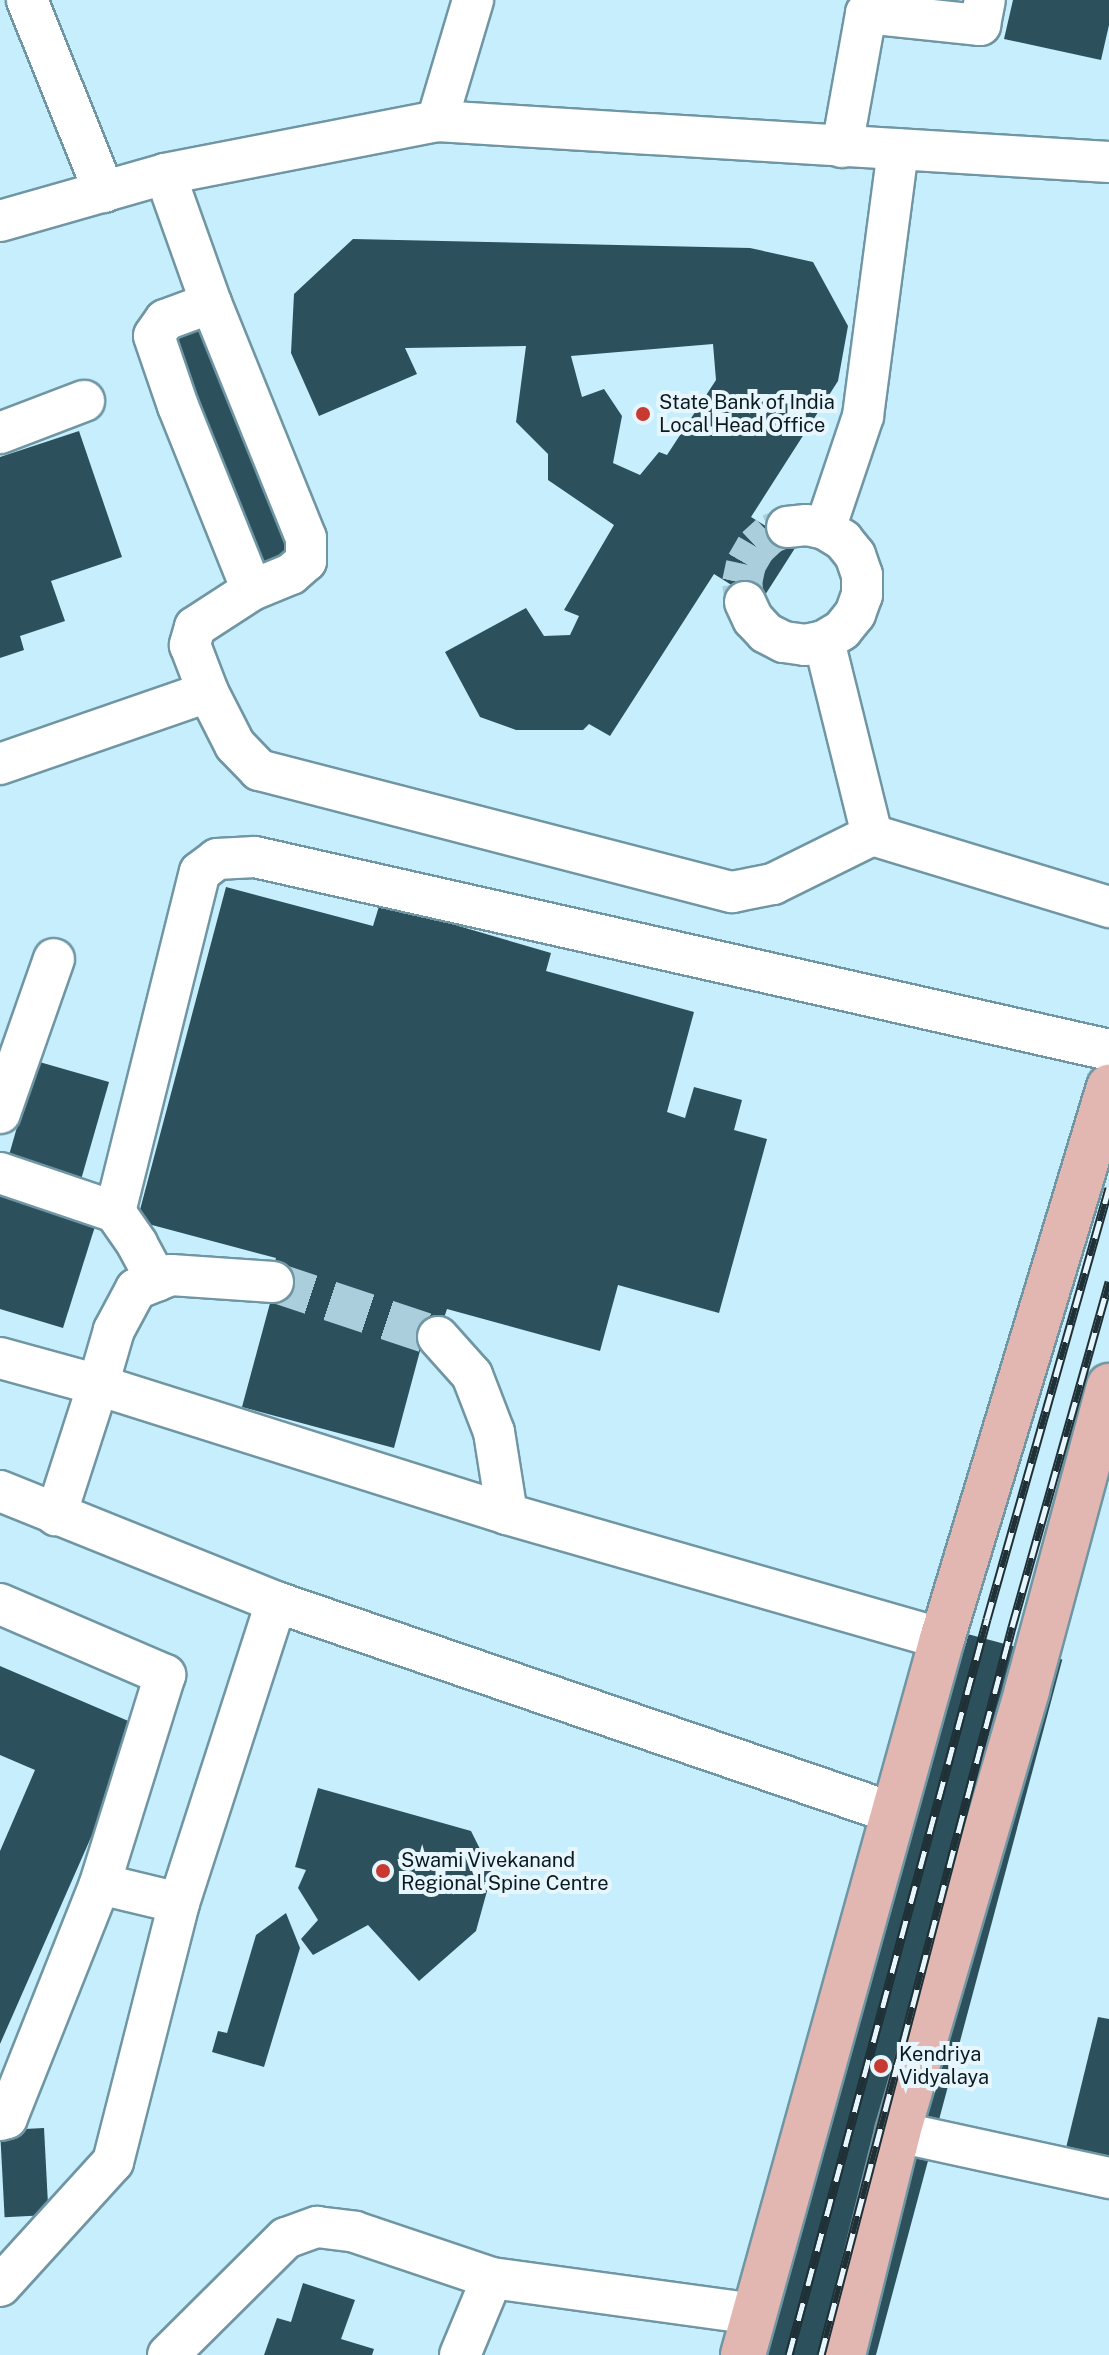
<!DOCTYPE html>
<style>
body{margin:0}
#map{position:relative;width:1109px;height:2355px;overflow:hidden;background:#c6eefc;font-family:"Public Sans",sans-serif}
div>[style]{position:absolute}
.building>*{inset:0;background:#2d515c;transform-origin:0 0}
.minor-tunnel>*{height:40px;margin-top:-20px;transform-origin:0;background:repeating-linear-gradient(90deg,#aacedb 0 40px,transparent 0 60px)}
.roads{filter:drop-shadow(2px 0 #7096a3) drop-shadow(-2px 0 #7096a3) drop-shadow(0 2px #7096a3) drop-shadow(0 -2px #7096a3)}
.minor>*{height:40px;margin:-20px;padding:0 20px;transform-origin:20px;border-radius:20px;background:#fff}
.major>*{height:44px;margin:-22px;padding:0 22px;transform-origin:22px;border-radius:22px;background:#e2b7b1}
.rail>*{height:9px;margin-top:-4.5px;transform-origin:0;background:repeating-linear-gradient(90deg,#e7f6fc 0 18px,#1f3137 0 36px);box-sizing:border-box;border-block:2px solid #1f3137}
.dots>*{width:22px;height:22px;translate:-50% -50%;box-sizing:border-box;border:4px solid #e7f6fc;border-radius:50%}
span{translate:-50% -50%;white-space:nowrap;text-align:center;line-height:1.15;-webkit-text-stroke:8px #e7f6fc;paint-order:stroke}
.poi-label{font-size:20px;color:#0b1a1f}
.left{translate:0 -50%;text-align:left}
</style>
<div id="map">
<div class="building">
<div style="clip-path:polygon(1013px 0,1109px 0,1109px 25px,1101px 60px,1004px 39px)"></div>
<div style="clip-path:polygon(evenodd,353px 239px,750px 248px,813px 262px,848px 326px,838px 381px,751px 517px,797px 545px,760px 603px,714px 574px,610px 736px,589px 724px,583px 730px,516px 730px,480px 717px,445px 652px,526px 608px,544px 636px,570px 635px,579px 616px,564px 610px,614px 525px,548px 480px,548px 454px,516px 422px,526px 346px,405px 348px,417px 374px,319px 416px,291px 353px,294px 294px,353px 239px,713px 344px,716px 380px,667px 455px,659px 452px,640px 475px,613px 463px,622px 416px,604px 389px,582px 397px,571px 356px,713px 344px)"></div>
<div style="clip-path:polygon(211px 316px,302px 561px,264px 576px,158px 338px)"></div>
<div style="clip-path:polygon(79px 431px,122px 557px,51px 581px,65px 621px,20px 636px,24px 650px,0 658px,0 457px)"></div>
<div style="clip-path:polygon(226px 887px,373px 926px,380px 903px,551px 953px,546px 971px,694px 1012px,667px 1112px,685px 1118px,694px 1087px,742px 1100px,734px 1130px,767px 1139px,719px 1313px,618px 1285px,600px 1351px,447px 1309px,437px 1339px,424px 1336px,394px 1448px,242px 1407px,273px 1292px,266px 1290px,276px 1258px,137px 1221px)"></div>
<div style="left:36px;top:1061px;width:76px;height:101px;rotate:16deg"></div>
<div style="clip-path:polygon(0 1190px,97px 1220px,63px 1328px,0 1309px)"></div>
<div style="left:930px;top:1624px;width:137px;height:759px;rotate:15deg"></div>
<div style="clip-path:polygon(0 1666px,140px 1726px,0 2044px,0 1851px,35px 1770px,0 1755px)"></div>
<div style="clip-path:polygon(318px 1788px,471px 1831px,492px 1873px,476px 1931px,419px 1981px,368px 1925px,313px 1955px,301px 1939px,318px 1920px,298px 1888px,306px 1870px,295px 1867px)"></div>
<div style="clip-path:polygon(286px 1913px,300px 1948px,264px 2067px,212px 2052px,218px 2031px,227px 2033px,256px 1935px)"></div>
<div style="clip-path:polygon(1098px 2017px,1109px 2019px,1109px 2158px,1066px 2148px)"></div>
<div style="left:44px;top:2128px;width:87px;height:44px;rotate:87deg"></div>
<div style="clip-path:polygon(303px 2283px,355px 2300px,341px 2339px,374px 2349px,372px 2355px,264px 2355px,277px 2318px,291px 2322px)"></div>
</div>
<div class="minor-tunnel">
<div style="left:745px;top:602px;width:19px;rotate:-99deg"></div>
<div style="left:742px;top:583px;width:19px;rotate:-78deg"></div>
<div style="left:746px;top:564px;width:20px;rotate:-60deg"></div>
<div style="left:756px;top:547px;width:19px;rotate:-43deg"></div>
<div style="left:770px;top:534px;width:18px;rotate:-22deg"></div>
<div style="left:273px;top:1282px;width:174px;rotate:18.4deg"></div>
</div>
<div class="roads">
<div class="minor">
<div style="left:27px;top:0;width:207px;rotate:68.1deg"></div>
<div style="left:437px;top:121px;width:126px;rotate:-73.4deg"></div>
<div style="left:842px;top:147px;width:136px;rotate:-79.8deg"></div>
<div style="left:866px;top:13px;width:115px;rotate:6deg"></div>
<div style="left:980px;top:25px;width:25px;rotate:-79deg"></div>
<div style="left:165px;top:174px;width:137px;rotate:70.4deg"></div>
<div style="left:211px;top:303px;width:253px;rotate:68deg"></div>
<div style="left:306px;top:538px;width:23px;rotate:90deg"></div>
<div style="left:306px;top:561px;width:20px;rotate:139deg"></div>
<div style="left:291px;top:574px;width:42px;rotate:157.7deg"></div>
<div style="left:252px;top:590px;width:68px;rotate:147deg"></div>
<div style="left:195px;top:627px;width:19px;rotate:106deg"></div>
<div style="left:190px;top:645px;width:50px;rotate:69deg"></div>
<div style="left:208px;top:692px;width:59px;rotate:63deg"></div>
<div style="left:235px;top:745px;width:35px;rotate:46deg"></div>
<div style="left:259px;top:770px;width:488px;rotate:14.5deg"></div>
<div style="left:732px;top:892px;width:42px;rotate:-11deg"></div>
<div style="left:773px;top:884px;width:110px;rotate:-26.3deg"></div>
<div style="left:872px;top:835px;width:248px;rotate:16.9deg"></div>
<div style="left:0;top:221px;width:172px;rotate:-15.9deg"></div>
<div style="left:165px;top:174px;width:277px;rotate:-11deg"></div>
<div style="left:437px;top:121px;width:673px;rotate:3.49deg"></div>
<div style="left:211px;top:303px;width:49px;rotate:159.7deg"></div>
<div style="left:165px;top:320px;width:19px;rotate:125deg"></div>
<div style="left:154px;top:336px;width:74px;rotate:71.1deg"></div>
<div style="left:178px;top:406px;width:198px;rotate:68.1deg"></div>
<div style="left:0;top:433px;width:90px;rotate:-20.9deg"></div>
<div style="left:825px;top:529px;width:119px;rotate:-71.4deg"></div>
<div style="left:863px;top:416px;width:269px;rotate:-82.5deg"></div>
<div style="left:745px;top:602px;width:19px;rotate:65deg"></div>
<div style="left:753px;top:619px;width:19px;rotate:47deg"></div>
<div style="left:766px;top:633px;width:20px;rotate:27deg"></div>
<div style="left:784px;top:642px;width:21px;rotate:8deg"></div>
<div style="left:805px;top:645px;width:19px;rotate:-12deg"></div>
<div style="left:824px;top:641px;width:21px;rotate:-31deg"></div>
<div style="left:842px;top:630px;width:21px;rotate:-51deg"></div>
<div style="left:855px;top:614px;width:20px;rotate:-70deg"></div>
<div style="left:862px;top:595px;width:20px;rotate:-90deg"></div>
<div style="left:862px;top:575px;width:21px;rotate:-109deg"></div>
<div style="left:855px;top:555px;width:19px;rotate:-129deg"></div>
<div style="left:843px;top:540px;width:21px;rotate:-149deg"></div>
<div style="left:825px;top:529px;width:19px;rotate:-168deg"></div>
<div style="left:806px;top:525px;width:19px;rotate:174deg"></div>
<div style="left:824px;top:641px;width:200px;rotate:76.1deg"></div>
<div style="left:0;top:764px;width:220px;rotate:-19.1deg"></div>
<div style="left:0;top:1113px;width:163px;rotate:-70.7deg"></div>
<div style="left:0;top:1173px;width:121px;rotate:18.7deg"></div>
<div style="left:115px;top:1212px;width:39px;rotate:55deg"></div>
<div style="left:137px;top:1244px;width:42px;rotate:61.6deg"></div>
<div style="left:115px;top:1212px;width:350px;rotate:-76deg"></div>
<div style="left:200px;top:872px;width:21px;rotate:-37deg"></div>
<div style="left:217px;top:859px;width:38px;rotate:-3deg"></div>
<div style="left:255px;top:857px;width:876px;rotate:12.73deg"></div>
<div style="left:273px;top:1282px;width:102px;rotate:-176.1deg"></div>
<div style="left:171px;top:1275px;width:38px;rotate:158deg"></div>
<div style="left:136px;top:1289px;width:47px;rotate:118.2deg"></div>
<div style="left:114px;top:1330px;width:57px;rotate:106.2deg"></div>
<div style="left:98px;top:1385px;width:429px;rotate:17.5deg"></div>
<div style="left:507px;top:1514px;width:453px;rotate:16deg"></div>
<div style="left:438px;top:1337px;width:51px;rotate:48.2deg"></div>
<div style="left:472px;top:1375px;width:61px;rotate:68.9deg"></div>
<div style="left:494px;top:1432px;width:83px;rotate:81deg"></div>
<div style="left:0;top:1358px;width:102px;rotate:15.4deg"></div>
<div style="left:98px;top:1385px;width:137px;rotate:107.9deg"></div>
<div style="left:0;top:1491px;width:297px;rotate:21.9deg"></div>
<div style="left:276px;top:1602px;width:652px;rotate:18.88deg"></div>
<div style="left:0;top:1604px;width:180px;rotate:23.3deg"></div>
<div style="left:165px;top:1675px;width:219px;rotate:107.3deg"></div>
<div style="left:100px;top:1884px;width:252px;rotate:111.7deg"></div>
<div style="left:7px;top:2118px;width:7px;rotate:164deg"></div>
<div style="left:100px;top:1884px;width:81px;rotate:13.5deg"></div>
<div style="left:898px;top:2132px;width:216px;rotate:12.3deg"></div>
<div style="left:0;top:2286px;width:168px;rotate:-47.7deg"></div>
<div style="left:113px;top:2162px;width:267px;rotate:-75.7deg"></div>
<div style="left:179px;top:1903px;width:316px;rotate:-72.1deg"></div>
<div style="left:168px;top:2355px;width:166px;rotate:-44.8deg"></div>
<div style="left:286px;top:2238px;width:33px;rotate:-20deg"></div>
<div style="left:317px;top:2227px;width:38px;rotate:7deg"></div>
<div style="left:355px;top:2232px;width:145px;rotate:18.6deg"></div>
<div style="left:492px;top:2278px;width:264px;rotate:7.8deg"></div>
<div style="left:460px;top:2355px;width:83px;rotate:-67.4deg"></div>
</div>
<div class="major">
<div style="left:743px;top:2355px;width:743px;rotate:-74.47deg"></div>
<div style="left:942px;top:1639px;width:577px;rotate:-73.17deg"></div>
<div style="left:843px;top:2355px;width:230px;rotate:-76.1deg"></div>
<div style="left:898px;top:2132px;width:460px;rotate:-73.7deg"></div>
<div style="left:1027px;top:1690px;width:315px;rotate:-74.9deg"></div>
</div>
</div>
<div class="rail">
<div style="left:789px;top:2355px;width:762px;rotate:-74.94deg"></div>
<div style="left:987px;top:1619px;width:448px;rotate:-74.2deg"></div>
<div style="left:821px;top:2355px;width:753px;rotate:-75.3deg"></div>
<div style="left:1012px;top:1627px;width:359px;rotate:-74.3deg"></div>
</div>
<div class="dots">
<div style="left:643px;top:414px;background:#c73931"></div>
<div style="left:383px;top:1871px;background:#c73931"></div>
<div style="left:881px;top:2066px;background:#c73931"></div>
</div>
<div class="poi-label">
<span class="left" style="left:659px;top:414px">State Bank of India<br>Local Head Office</span>
<span class="left" style="left:401px;top:1872px">Swami Vivekanand<br>Regional Spine Centre</span>
<span class="left" style="left:899px;top:2066px">Kendriya<br>Vidyalaya</span>
</div>
</div>
